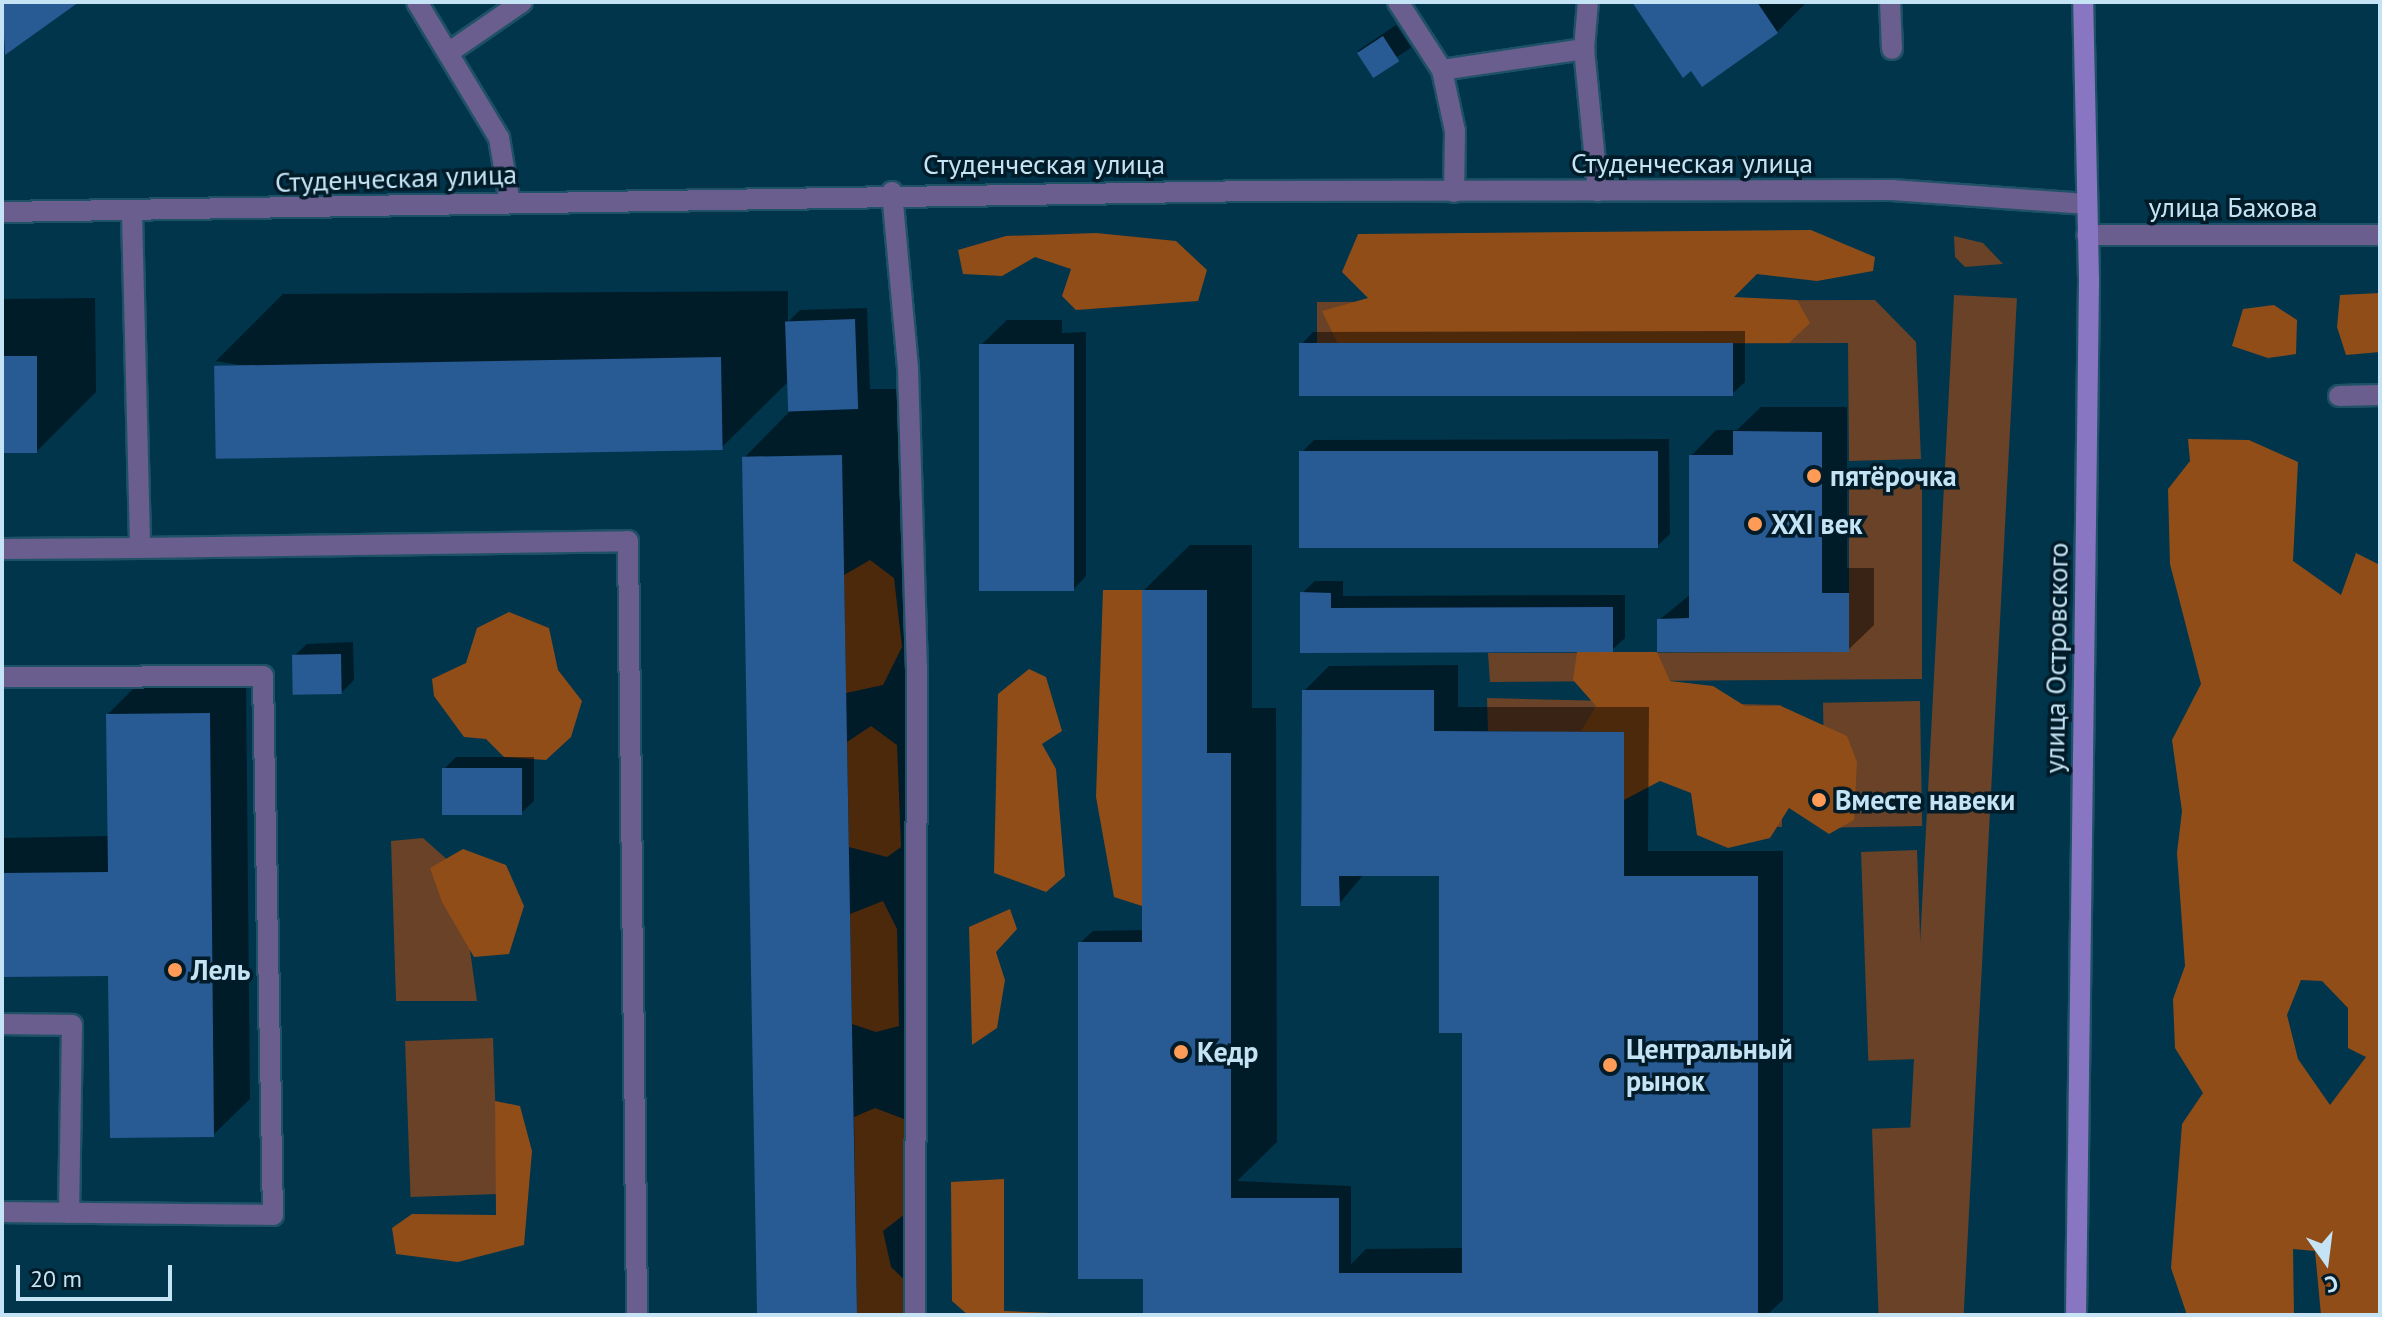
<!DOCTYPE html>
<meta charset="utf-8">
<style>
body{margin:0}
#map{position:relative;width:2382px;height:1317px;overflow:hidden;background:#00354c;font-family:"PT Sans",sans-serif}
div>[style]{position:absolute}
.green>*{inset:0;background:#6a4227;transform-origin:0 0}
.forest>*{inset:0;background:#904d18}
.shadow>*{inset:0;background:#0007;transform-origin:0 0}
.building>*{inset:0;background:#285a94;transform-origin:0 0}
.roads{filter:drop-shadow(2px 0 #1f5167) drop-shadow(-2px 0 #1f5167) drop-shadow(0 2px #1f5167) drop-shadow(0 -2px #1f5167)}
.service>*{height:20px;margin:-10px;padding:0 10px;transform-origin:10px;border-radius:10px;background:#695e8e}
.tertiary>*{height:20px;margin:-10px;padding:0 10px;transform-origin:10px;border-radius:10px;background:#695e8e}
.secondary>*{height:20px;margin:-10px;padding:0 10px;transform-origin:10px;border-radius:10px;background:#8976c3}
.dots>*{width:22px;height:22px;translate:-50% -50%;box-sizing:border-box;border:4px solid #021b28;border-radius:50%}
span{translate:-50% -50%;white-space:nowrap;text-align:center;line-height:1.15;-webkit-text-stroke:7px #021b28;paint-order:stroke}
.street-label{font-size:28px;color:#c4e3f5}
.poi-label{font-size:28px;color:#c4e3f5;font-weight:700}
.left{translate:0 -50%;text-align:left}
.frame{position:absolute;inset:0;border:4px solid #c4e3f5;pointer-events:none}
.north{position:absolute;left:2286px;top:1221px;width:80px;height:80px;-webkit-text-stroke:6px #021b28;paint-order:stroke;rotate:166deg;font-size:22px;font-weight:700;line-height:32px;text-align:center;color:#c4e3f5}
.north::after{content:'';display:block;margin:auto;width:28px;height:36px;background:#c4e3f5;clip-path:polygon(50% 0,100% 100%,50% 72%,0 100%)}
.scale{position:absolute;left:16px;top:1265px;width:156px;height:36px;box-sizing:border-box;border:4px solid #c4e3f5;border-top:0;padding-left:10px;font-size:24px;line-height:28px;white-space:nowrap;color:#c4e3f5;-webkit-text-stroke:6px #021b28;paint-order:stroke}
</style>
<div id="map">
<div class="green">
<div style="clip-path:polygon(1954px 236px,1983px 243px,2003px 264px,1965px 267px,1955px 257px)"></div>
<div style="left:1954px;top:295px;width:63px;height:1020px;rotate:3deg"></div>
<div style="clip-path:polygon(1875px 300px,1916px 342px,1921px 459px,1849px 461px,1848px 343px,1317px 344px,1317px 302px)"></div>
<div style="clip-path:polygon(1849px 484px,1922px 484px,1922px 679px,1490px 682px,1488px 653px,1849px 652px)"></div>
<div style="clip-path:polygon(1487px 698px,1781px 705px,1782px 827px,1707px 825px,1704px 734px,1488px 731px)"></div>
<div style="left:1920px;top:701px;width:125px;height:97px;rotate:89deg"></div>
<div style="clip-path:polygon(423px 838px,459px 870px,477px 1001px,396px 1001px,391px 841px)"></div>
<div style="left:1917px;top:850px;width:209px;height:56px;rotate:88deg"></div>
<div style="left:493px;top:1038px;width:156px;height:88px;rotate:88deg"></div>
<div style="left:1925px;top:1127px;width:188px;height:53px;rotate:88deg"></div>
</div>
<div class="forest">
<div style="clip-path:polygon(1811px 230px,1875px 257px,1873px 271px,1817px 281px,1757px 274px,1734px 297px,1797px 300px,1810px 323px,1789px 343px,1338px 344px,1322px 311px,1368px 298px,1342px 272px,1358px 234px)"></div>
<div style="clip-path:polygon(1096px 233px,1176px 241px,1207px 270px,1198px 301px,1076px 310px,1062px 296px,1071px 269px,1035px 257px,1002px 276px,963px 274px,958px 250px,1006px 236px)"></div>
<div style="clip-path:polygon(2380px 293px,2380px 352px,2346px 355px,2337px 327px,2340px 295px)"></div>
<div style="clip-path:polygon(2274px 305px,2297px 320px,2296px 354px,2268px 358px,2232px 346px,2243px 309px)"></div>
<div style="clip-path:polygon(evenodd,2188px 439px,2249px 440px,2298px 462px,2293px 561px,2341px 595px,2356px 553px,2380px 565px,2380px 1315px,2321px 1315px,2315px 1251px,2293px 1249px,2294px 1315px,2187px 1315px,2171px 1268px,2182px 1124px,2203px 1093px,2175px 1048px,2173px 999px,2185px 966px,2177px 853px,2182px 811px,2172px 740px,2201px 684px,2170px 564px,2168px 489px,2190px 461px,2188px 439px,2301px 980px,2322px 981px,2348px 1008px,2348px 1048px,2366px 1057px,2330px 1105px,2298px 1059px,2287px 1015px,2301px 980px)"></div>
<div style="clip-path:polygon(870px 560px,894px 578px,902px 647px,883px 685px,846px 693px,844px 575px)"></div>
<div style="clip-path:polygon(1103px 590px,1142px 590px,1142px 906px,1114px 897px,1096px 797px)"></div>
<div style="clip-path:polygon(509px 612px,549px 628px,558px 670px,582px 701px,571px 737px,546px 760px,504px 757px,486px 739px,464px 737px,434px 696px,432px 679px,466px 663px,477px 628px)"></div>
<div style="clip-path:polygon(1577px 652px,1657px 652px,1670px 681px,1713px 686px,1745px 706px,1781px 706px,1847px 736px,1857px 762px,1854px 820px,1829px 834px,1789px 808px,1770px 838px,1728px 848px,1697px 835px,1691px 793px,1660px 781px,1624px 800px,1624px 732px,1581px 731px,1596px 706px,1573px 680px)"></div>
<div style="clip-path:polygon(1029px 669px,1046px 677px,1062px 731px,1042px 744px,1056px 769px,1065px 876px,1046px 892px,994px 873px,998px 694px)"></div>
<div style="clip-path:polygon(871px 726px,897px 745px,901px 847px,887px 857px,849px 847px,847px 742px)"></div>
<div style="clip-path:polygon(463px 849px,506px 865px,524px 906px,509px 954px,474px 957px,442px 902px,430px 868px)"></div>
<div style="clip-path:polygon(883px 901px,897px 929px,899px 1026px,876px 1032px,852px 1024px,850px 914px)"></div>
<div style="clip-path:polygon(1010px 909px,1017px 929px,996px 952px,1005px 980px,997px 1028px,972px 1045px,969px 927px)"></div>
<div style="clip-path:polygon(495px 1101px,520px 1106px,532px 1151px,524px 1245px,458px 1262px,396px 1254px,392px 1228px,412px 1214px,496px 1215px)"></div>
<div style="clip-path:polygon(875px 1108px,904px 1119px,910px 1154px,905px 1214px,883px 1231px,891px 1267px,912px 1287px,909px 1315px,857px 1315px,854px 1117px)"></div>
<div style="clip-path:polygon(1004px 1179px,1004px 1311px,1099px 1315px,968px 1315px,952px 1301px,951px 1182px)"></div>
</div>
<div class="shadow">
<div style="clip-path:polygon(2px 2px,76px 2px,5px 52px)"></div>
<div style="clip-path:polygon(1641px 2px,1807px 2px,1777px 32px)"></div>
<div style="left:1396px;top:25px;width:27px;height:46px;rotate:56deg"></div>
<div style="clip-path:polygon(788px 291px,788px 322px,800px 310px,867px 308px,870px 389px,909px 389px,925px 1315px,758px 1315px,744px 458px,791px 410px,790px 380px,721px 448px,216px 361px,283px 294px)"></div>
<div style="clip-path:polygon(95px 298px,96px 392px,37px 451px,2px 451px,2px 299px)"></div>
<div style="clip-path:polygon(1007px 320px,1062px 320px,1062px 333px,1086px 332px,1086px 576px,1074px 589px,981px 345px)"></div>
<div style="clip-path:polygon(1745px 331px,1745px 382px,1732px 394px,1301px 345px,1313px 332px)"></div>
<div style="clip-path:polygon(1761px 407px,1847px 407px,1847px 568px,1874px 568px,1874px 625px,1848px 650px,1659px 620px,1691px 594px,1691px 456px,1716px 430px,1737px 430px)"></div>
<div style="clip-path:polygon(1669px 439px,1670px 534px,1657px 546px,1301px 453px,1314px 440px)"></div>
<div style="clip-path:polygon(1190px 545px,1252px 545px,1252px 708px,1276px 708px,1277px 1142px,1237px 1181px,1351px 1186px,1351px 1264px,1366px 1249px,1464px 1248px,1464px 1031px,1441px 874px,1364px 874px,1339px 904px,1304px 691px,1329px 666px,1458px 665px,1458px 707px,1649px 707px,1648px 851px,1783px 851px,1783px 1300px,1767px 1315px,1145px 1315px,1145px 1277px,1080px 943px,1093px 931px,1144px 930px,1144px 590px)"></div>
<div style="clip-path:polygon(1315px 581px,1343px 581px,1343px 596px,1625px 595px,1625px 638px,1612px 650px,1302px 651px,1302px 593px)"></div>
<div style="clip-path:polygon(353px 642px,354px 680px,342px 692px,294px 656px,307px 644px)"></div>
<div style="clip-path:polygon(246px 677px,250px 1099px,213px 1135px,110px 974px,2px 975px,2px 838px,109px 836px,108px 714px,144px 678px)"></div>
<div style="clip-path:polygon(456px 757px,534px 757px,534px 801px,521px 813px,444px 769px)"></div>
</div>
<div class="building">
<div style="clip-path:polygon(2px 2px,79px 2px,5px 55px)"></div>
<div style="clip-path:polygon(1632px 2px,1757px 2px,1778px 33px,1702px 87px,1691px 71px,1683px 78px)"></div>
<div style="left:1383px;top:36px;width:30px;height:31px;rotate:57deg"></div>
<div style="left:855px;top:319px;width:90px;height:70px;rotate:88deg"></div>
<div style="left:1733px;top:343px;width:53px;height:434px;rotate:90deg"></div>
<div style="left:979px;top:344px;width:95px;height:247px"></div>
<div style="left:2px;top:356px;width:35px;height:97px"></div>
<div style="left:721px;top:357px;width:93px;height:507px;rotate:89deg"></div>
<div style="clip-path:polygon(1733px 431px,1822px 432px,1822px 593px,1849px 593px,1849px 652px,1657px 652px,1657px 619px,1689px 618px,1689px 455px,1733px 455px)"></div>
<div style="left:1658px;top:451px;width:97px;height:359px;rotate:90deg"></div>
<div style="left:842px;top:455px;width:860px;height:100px;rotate:89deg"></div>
<div style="clip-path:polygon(1142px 590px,1207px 590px,1207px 753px,1231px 753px,1231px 1198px,1339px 1198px,1339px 1273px,1462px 1273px,1462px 1033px,1439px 1033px,1439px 876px,1339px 876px,1340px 906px,1301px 906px,1302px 690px,1434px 690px,1434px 731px,1624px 732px,1624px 876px,1758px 876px,1758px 1315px,1143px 1315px,1143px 1279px,1078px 1279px,1078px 942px,1142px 942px)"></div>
<div style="clip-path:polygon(1300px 592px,1331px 593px,1331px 608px,1613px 607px,1613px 652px,1300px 653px)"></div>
<div style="left:341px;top:654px;width:40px;height:49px;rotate:89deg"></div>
<div style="clip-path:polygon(210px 713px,214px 1137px,110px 1138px,108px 976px,2px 977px,2px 873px,108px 872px,106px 714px)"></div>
<div style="left:522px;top:768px;width:47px;height:80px;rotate:90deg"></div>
</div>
<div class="roads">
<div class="service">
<div style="left:417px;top:2px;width:159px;rotate:58.9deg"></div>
<div style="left:499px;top:138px;width:66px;rotate:80.4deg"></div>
<div style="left:1398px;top:2px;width:81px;rotate:57.1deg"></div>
<div style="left:1442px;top:70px;width:62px;rotate:78deg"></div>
<div style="left:1455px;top:131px;width:61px;rotate:90.9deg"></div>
<div style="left:1588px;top:2px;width:47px;rotate:94.9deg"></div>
<div style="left:1584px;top:49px;width:143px;rotate:84.4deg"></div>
<div style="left:1890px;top:2px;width:47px;rotate:87.6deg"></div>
<div style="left:448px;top:53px;width:90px;rotate:-34.6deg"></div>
<div style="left:1442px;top:70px;width:144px;rotate:-8.4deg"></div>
<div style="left:892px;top:192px;width:177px;rotate:84.8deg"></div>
<div style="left:908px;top:368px;width:300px;rotate:88.3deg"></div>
<div style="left:917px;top:668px;width:647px;rotate:90.18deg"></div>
<div style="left:132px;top:214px;width:334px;rotate:88.6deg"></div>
<div style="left:140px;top:548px;width:488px;rotate:-0.8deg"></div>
<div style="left:628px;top:541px;width:774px;rotate:89.33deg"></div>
<div style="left:2339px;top:396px;width:41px;rotate:-1.4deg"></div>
<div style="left:2px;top:549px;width:138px;rotate:-0.4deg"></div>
<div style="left:2px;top:677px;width:261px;rotate:-0.2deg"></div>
<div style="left:263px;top:676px;width:539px;rotate:88.94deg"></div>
<div style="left:273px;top:1215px;width:271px;rotate:-179.4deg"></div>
<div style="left:2px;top:1024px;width:70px;rotate:0.8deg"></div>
<div style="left:72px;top:1025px;width:188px;rotate:90.9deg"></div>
</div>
<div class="tertiary">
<div style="left:2px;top:212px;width:1254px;rotate:-0.96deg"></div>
<div style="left:1256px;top:191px;width:636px;rotate:-0.09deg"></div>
<div style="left:1892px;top:190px;width:195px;rotate:4.1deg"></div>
<div style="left:2087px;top:235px;width:293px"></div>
</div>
<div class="secondary">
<div style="left:2076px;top:1315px;width:1035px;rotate:-89.28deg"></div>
<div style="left:2089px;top:280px;width:278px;rotate:-91.2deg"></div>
</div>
</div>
<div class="dots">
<div style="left:1814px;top:476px;background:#fe9c57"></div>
<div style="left:1755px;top:524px;background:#fe9c57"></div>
<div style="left:1819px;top:800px;background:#fe9c57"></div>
<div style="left:175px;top:970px;background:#fe9c57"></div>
<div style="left:1181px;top:1052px;background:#fe9c57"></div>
<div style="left:1610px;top:1065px;background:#fe9c57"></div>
</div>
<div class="street-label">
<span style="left:1692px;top:163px">Студенческая улица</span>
<span style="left:1044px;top:164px">Студенческая улица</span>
<span style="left:396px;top:178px;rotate:-2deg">Студенческая улица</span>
<span style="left:2233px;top:207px">улица Бажова</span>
<span style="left:2056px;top:658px;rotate:-89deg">улица Островского</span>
</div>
<div class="poi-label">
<span class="left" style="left:1830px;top:476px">пятёрочка</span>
<span class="left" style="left:1771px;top:524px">XXI век</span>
<span class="left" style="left:1835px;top:800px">Вместе навеки</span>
<span class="left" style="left:191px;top:970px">Лель</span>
<span class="left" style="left:1626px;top:1065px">Центральный<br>рынок</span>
<span class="left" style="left:1197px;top:1052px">Кедр</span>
</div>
<div class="frame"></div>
<div class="north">С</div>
<div class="scale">20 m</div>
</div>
